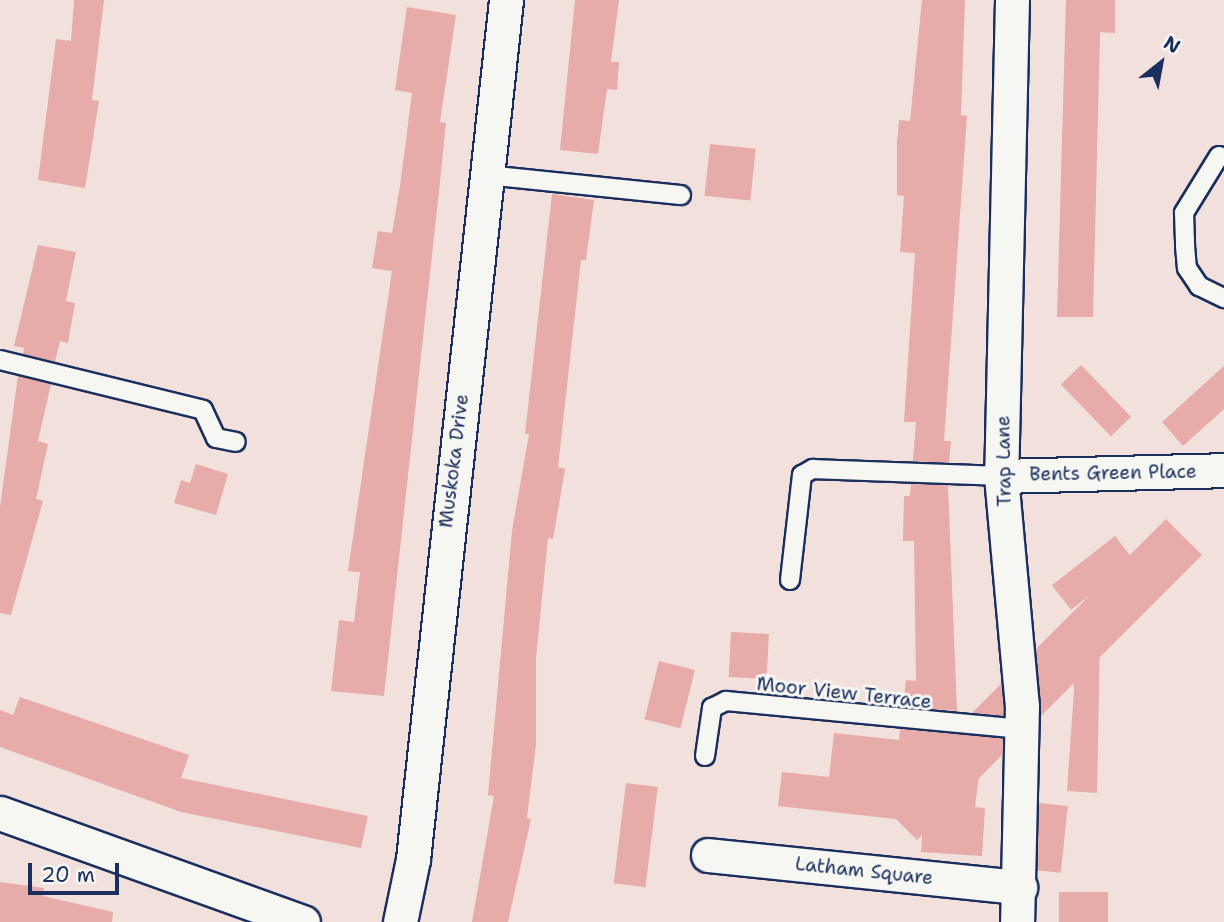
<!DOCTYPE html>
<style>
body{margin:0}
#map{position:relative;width:1224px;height:922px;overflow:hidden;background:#f2e0dc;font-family:"Shantell Sans",sans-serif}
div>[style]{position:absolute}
.building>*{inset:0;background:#e7aba9;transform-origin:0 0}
.roads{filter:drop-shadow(2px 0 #1b2f5e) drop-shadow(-2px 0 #1b2f5e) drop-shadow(0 2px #1b2f5e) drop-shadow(0 -2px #1b2f5e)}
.lane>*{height:18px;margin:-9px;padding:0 9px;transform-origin:9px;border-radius:9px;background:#f6f6f2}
.street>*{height:33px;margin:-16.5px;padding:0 16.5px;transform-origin:16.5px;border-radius:16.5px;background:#f6f6f2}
span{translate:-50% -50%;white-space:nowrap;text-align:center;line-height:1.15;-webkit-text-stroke:6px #f6f6f2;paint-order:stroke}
.street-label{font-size:19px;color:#1b2f5e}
.north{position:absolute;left:1126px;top:28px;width:70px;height:70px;-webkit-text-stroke:5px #f6f6f2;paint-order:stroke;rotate:31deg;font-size:19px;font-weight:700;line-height:28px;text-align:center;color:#1b2f5e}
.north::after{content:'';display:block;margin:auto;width:24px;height:32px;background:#1b2f5e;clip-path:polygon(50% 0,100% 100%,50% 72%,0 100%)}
.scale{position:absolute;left:28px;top:863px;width:91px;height:32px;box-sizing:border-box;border:4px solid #1b2f5e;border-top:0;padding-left:9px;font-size:21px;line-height:24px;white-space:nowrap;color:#1b2f5e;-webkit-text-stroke:5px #f6f6f2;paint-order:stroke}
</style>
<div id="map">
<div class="building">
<div style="clip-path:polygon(74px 0,104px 0,92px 100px,99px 101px,85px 188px,38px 180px,56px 39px,71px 41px)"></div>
<div style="clip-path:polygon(575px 0,619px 0,611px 62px,619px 62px,617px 90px,607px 89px,598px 154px,560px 150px)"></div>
<div style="clip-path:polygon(922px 0,965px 0,961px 115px,967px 116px,944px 441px,951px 441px,949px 463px,913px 461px,916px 422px,904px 422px,915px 253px,900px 252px,904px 196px,897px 195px,897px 143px,899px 120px,910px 121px)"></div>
<div style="clip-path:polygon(1066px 0,1115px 0,1115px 33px,1100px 32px,1093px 317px,1057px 317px)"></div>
<div style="clip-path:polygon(407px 7px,456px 15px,440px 122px,446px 123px,439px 191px,384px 696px,331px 691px,339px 620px,354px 622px,360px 572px,348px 571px,392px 271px,372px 268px,378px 231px,392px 233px,400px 186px,412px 93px,395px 90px)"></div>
<div style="left:710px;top:144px;width:46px;height:52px;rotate:6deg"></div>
<div style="clip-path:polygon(552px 194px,594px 200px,586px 260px,581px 260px,558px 467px,565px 469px,553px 539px,548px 538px,536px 658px,536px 744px,527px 818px,531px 819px,508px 922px,472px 922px,494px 796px,488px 795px,512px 531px,529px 434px,525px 434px)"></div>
<div style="clip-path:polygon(38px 245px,76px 252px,66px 301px,75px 303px,68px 343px,60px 341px,55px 362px,23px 354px,24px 348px,14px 346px)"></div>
<div style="left:1081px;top:365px;width:72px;height:28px;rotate:46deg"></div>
<div style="clip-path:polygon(1224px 366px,1224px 409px,1183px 446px,1162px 422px)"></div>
<div style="clip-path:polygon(18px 376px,51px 384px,38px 441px,48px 444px,36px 499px,43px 501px,11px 615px,0 613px,0 507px)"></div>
<div style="clip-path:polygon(196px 464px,228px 474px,216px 515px,174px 503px,181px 480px,190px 483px)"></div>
<div style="clip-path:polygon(911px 484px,948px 485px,957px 711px,903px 706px,906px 680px,916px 681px,914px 541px,903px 541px,904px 496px,910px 496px)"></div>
<div style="left:1166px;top:519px;width:51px;height:403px;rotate:45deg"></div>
<div style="left:1115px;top:536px;width:31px;height:80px;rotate:52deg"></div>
<div style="left:731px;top:632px;width:38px;height:45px;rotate:3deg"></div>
<div style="clip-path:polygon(1069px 634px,1100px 634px,1097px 793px,1067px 791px,1074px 690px)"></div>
<div style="left:659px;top:661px;width:37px;height:60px;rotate:14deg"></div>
<div style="clip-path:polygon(20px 697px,189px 755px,181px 778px,368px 816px,361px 848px,181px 812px,0 747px,0 710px,13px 715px)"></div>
<div style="clip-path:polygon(900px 729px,954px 734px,951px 756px,981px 759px,975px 807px,985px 808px,982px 856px,921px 852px,923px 822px,778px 806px,782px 772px,829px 777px,834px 733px,899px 740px)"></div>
<div style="left:626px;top:783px;width:32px;height:101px;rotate:7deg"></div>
<div style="left:1039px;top:803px;width:29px;height:67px;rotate:6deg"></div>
<div style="clip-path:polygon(0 882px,44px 888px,43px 896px,113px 912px,112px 922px,0 922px)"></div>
<div style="left:1059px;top:892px;width:49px;height:30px"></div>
</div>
<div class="roads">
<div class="lane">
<div style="left:1219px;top:156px;width:67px;rotate:121.6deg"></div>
<div style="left:1184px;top:213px;width:33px;rotate:88deg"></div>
<div style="left:1185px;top:246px;width:22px;rotate:85deg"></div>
<div style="left:1187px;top:268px;width:22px;rotate:56deg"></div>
<div style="left:1199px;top:286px;width:28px;rotate:26deg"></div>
<div style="left:486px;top:175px;width:196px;rotate:5.9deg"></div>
<div style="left:0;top:360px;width:209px;rotate:13.8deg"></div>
<div style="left:203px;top:410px;width:31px;rotate:65deg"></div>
<div style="left:216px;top:438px;width:20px;rotate:11deg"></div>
<div style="left:790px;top:580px;width:106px;rotate:-83.5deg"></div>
<div style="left:802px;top:475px;width:13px;rotate:-29deg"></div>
<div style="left:813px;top:469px;width:188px;rotate:2.1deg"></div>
<div style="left:705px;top:756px;width:49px;rotate:-81.7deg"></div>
<div style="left:712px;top:708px;width:16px;rotate:-27deg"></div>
<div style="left:726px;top:701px;width:297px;rotate:5.4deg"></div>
</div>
<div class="street">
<div style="left:1012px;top:0;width:476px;rotate:91.3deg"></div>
<div style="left:1001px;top:476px;width:231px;rotate:84.8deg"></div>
<div style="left:1022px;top:706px;width:216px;rotate:91.3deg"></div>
<div style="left:1001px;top:476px;width:223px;rotate:-1.5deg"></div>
<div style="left:0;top:813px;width:322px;rotate:19.8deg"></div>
<div style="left:708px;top:855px;width:314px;rotate:5.9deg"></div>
<div style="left:400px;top:922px;width:64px;rotate:-78.3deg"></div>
<div style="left:413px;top:859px;width:864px;rotate:-83.82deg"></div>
</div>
</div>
<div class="street-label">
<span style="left:454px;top:461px;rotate:-83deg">Muskoka Drive</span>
<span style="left:1004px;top:461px;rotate:-91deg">Trap Lane</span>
<span style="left:1113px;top:473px;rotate:-1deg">Bents Green Place</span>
<span style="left:844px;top:693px;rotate:6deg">Moor View Terrace</span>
<span style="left:864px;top:871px;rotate:6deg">Latham Square</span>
</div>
<div class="north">N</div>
<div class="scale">20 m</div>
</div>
